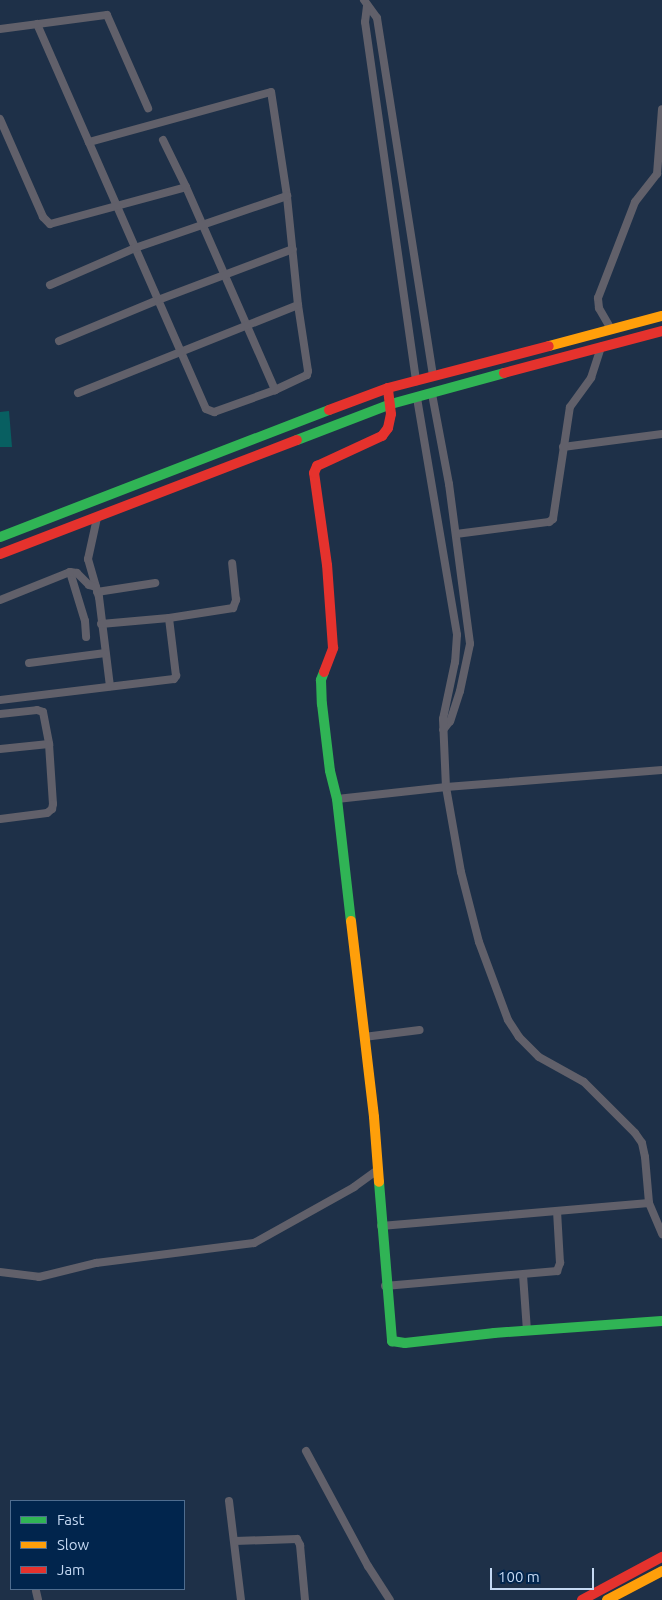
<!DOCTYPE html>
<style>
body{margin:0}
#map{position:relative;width:662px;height:1600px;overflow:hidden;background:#1e3048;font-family:Ubuntu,sans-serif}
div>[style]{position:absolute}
.water>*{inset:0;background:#085f61}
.street>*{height:8px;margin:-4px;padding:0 4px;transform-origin:4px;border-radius:4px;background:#61606a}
.fast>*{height:10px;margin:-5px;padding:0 5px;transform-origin:5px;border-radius:5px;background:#30b455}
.slow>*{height:10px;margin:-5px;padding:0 5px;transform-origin:5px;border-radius:5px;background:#ff9f0a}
.jam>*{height:10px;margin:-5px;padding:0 5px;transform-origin:5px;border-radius:5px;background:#e5322d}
span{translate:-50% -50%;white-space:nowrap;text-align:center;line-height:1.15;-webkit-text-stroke:4.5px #01254d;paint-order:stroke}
.legend{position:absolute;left:10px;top:1500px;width:175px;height:90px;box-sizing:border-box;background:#01254d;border:1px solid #4f6d8f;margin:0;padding:6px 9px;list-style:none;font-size:15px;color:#c5d9f3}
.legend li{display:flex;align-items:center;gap:10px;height:25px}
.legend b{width:25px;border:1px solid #4f6d8f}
.scale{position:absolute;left:490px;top:1568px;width:104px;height:22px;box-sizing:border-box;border:2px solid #c5d9f3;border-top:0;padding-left:6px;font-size:15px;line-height:18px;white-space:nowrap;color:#c5d9f3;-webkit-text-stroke:4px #01254d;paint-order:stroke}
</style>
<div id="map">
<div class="water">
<div style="clip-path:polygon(9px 411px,12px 447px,0 447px,0 412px)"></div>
</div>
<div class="street">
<div style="left:364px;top:0;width:22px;rotate:54deg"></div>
<div style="left:377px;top:18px;width:362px;rotate:81.1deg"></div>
<div style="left:367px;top:6px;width:16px;rotate:97deg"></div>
<div style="left:365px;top:22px;width:363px;rotate:81.9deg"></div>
<div style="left:37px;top:24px;width:420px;rotate:66.3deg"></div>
<div style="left:206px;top:409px;width:9px;rotate:21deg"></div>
<div style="left:214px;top:412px;width:65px;rotate:-19.8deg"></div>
<div style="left:275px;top:390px;width:35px;rotate:-25deg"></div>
<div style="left:307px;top:375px;width:4px;rotate:-76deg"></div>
<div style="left:308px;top:371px;width:67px;rotate:-98.6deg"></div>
<div style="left:298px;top:305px;width:110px;rotate:-95.8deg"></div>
<div style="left:287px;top:196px;width:105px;rotate:-98.7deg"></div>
<div style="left:271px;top:92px;width:189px;rotate:164.6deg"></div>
<div style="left:0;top:29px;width:108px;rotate:-7.5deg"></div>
<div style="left:107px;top:15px;width:102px;rotate:66.2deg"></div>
<div style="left:0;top:119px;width:107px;rotate:66.3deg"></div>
<div style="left:43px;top:217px;width:10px;rotate:45deg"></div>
<div style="left:50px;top:224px;width:141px;rotate:-15.2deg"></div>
<div style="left:186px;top:187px;width:222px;rotate:66.3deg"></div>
<div style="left:163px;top:140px;width:52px;rotate:63.9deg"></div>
<div style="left:50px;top:285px;width:93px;rotate:-23.5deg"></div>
<div style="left:135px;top:248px;width:161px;rotate:-18.9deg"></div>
<div style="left:611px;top:329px;width:24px;rotate:-120deg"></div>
<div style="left:599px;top:308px;width:10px;rotate:-96deg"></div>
<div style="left:598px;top:298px;width:103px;rotate:-68.9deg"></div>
<div style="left:635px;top:202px;width:36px;rotate:-52deg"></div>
<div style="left:657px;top:174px;width:65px;rotate:-85.6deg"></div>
<div style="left:59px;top:341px;width:107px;rotate:-22.5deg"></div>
<div style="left:158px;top:300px;width:144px;rotate:-20.7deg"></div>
<div style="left:78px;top:393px;width:237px;rotate:-21.8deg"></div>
<div style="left:432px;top:394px;width:92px;rotate:79.3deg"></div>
<div style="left:449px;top:484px;width:161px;rotate:82.5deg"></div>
<div style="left:470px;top:644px;width:48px;rotate:102deg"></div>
<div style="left:460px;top:691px;width:32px;rotate:108deg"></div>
<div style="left:450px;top:721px;width:11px;rotate:128deg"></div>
<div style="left:417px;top:398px;width:240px;rotate:80.4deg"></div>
<div style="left:457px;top:635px;width:27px;rotate:94deg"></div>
<div style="left:455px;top:662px;width:58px;rotate:101.9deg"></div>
<div style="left:443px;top:719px;width:68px;rotate:87.5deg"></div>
<div style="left:446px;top:787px;width:86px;rotate:80deg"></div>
<div style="left:461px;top:872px;width:72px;rotate:75.6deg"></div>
<div style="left:479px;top:942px;width:83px;rotate:69.6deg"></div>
<div style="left:508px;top:1020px;width:20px;rotate:57deg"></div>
<div style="left:519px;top:1037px;width:28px;rotate:45deg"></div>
<div style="left:539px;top:1057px;width:51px;rotate:29.1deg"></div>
<div style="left:584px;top:1082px;width:72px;rotate:45deg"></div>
<div style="left:635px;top:1133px;width:12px;rotate:55deg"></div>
<div style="left:642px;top:1143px;width:14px;rotate:78deg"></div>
<div style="left:645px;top:1157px;width:46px;rotate:85deg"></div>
<div style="left:649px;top:1203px;width:34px;rotate:67deg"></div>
<div style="left:563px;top:447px;width:100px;rotate:-7.5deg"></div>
<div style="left:97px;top:518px;width:42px;rotate:102.4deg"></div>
<div style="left:88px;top:559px;width:40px;rotate:74deg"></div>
<div style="left:99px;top:597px;width:90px;rotate:83deg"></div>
<div style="left:456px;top:534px;width:94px;rotate:-7.4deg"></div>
<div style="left:549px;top:522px;width:5px;rotate:-37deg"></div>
<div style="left:553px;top:519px;width:113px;rotate:-81.4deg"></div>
<div style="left:570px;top:407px;width:36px;rotate:-54deg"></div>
<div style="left:591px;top:378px;width:33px;rotate:-72deg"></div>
<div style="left:70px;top:572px;width:51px;rotate:73deg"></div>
<div style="left:85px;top:621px;width:16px;rotate:86deg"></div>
<div style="left:97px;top:592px;width:59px;rotate:-8.8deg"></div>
<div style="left:0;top:600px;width:75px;rotate:-21.8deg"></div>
<div style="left:70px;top:572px;width:7px;rotate:8deg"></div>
<div style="left:77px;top:573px;width:17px;rotate:45deg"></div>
<div style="left:89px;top:585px;width:7px;rotate:16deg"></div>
<div style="left:101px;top:624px;width:68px;rotate:-5deg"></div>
<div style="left:169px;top:618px;width:65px;rotate:-8.9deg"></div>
<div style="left:233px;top:608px;width:9px;rotate:-69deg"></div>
<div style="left:236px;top:600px;width:37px;rotate:-96deg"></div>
<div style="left:29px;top:663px;width:77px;rotate:-7.5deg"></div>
<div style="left:0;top:700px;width:175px;rotate:-6.9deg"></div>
<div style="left:174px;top:679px;width:4px;rotate:-56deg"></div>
<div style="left:176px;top:676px;width:58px;rotate:-96.9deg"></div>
<div style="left:0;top:714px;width:37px;rotate:-6deg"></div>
<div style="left:37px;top:710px;width:6px;rotate:18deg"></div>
<div style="left:43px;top:712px;width:33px;rotate:79deg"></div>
<div style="left:0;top:749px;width:49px;rotate:-5.8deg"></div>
<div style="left:49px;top:744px;width:60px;rotate:86.2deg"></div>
<div style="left:53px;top:804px;width:5px;rotate:101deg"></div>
<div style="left:52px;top:809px;width:6px;rotate:141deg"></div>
<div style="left:47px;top:813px;width:47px;rotate:172.7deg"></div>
<div style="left:337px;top:799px;width:110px;rotate:-6.3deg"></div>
<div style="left:446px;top:787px;width:217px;rotate:-4.5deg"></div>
<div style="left:364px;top:1037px;width:56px;rotate:-7.1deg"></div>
<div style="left:381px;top:1226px;width:269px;rotate:-4.9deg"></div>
<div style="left:0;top:1272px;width:39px;rotate:7deg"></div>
<div style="left:39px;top:1277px;width:59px;rotate:-13.8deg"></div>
<div style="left:96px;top:1263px;width:159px;rotate:-7.2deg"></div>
<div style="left:254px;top:1243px;width:115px;rotate:-29.2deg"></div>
<div style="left:354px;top:1187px;width:29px;rotate:-36deg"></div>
<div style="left:523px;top:1275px;width:56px;rotate:85.9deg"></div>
<div style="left:385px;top:1286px;width:173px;rotate:-5deg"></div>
<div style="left:557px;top:1271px;width:9px;rotate:-69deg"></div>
<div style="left:560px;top:1263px;width:52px;rotate:-93.3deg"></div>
<div style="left:306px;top:1451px;width:131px;rotate:61.7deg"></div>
<div style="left:368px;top:1566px;width:40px;rotate:57.1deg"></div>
<div style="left:229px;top:1501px;width:100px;rotate:83.1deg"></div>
<div style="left:235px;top:1541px;width:62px;rotate:-1.8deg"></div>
<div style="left:297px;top:1539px;width:7px;rotate:63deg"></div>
<div style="left:300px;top:1545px;width:55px;rotate:84.8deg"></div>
<div style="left:36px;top:1591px;width:9px;rotate:77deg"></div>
</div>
<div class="fast">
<div style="left:297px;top:440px;width:101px;rotate:-21deg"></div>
<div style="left:391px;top:404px;width:117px;rotate:-15.3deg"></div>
<div style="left:0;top:537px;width:353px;rotate:-21.1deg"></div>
<div style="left:324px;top:672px;width:9px;rotate:111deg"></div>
<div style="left:321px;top:680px;width:24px;rotate:88deg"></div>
<div style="left:322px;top:704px;width:67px;rotate:83.2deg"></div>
<div style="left:330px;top:771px;width:29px;rotate:76deg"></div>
<div style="left:337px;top:799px;width:123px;rotate:83.5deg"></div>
<div style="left:379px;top:1182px;width:160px;rotate:85.3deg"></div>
<div style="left:392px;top:1341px;width:13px;rotate:9deg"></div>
<div style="left:405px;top:1343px;width:90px;rotate:-6.4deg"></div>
<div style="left:494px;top:1333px;width:168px;rotate:-4.1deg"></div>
</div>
<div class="slow">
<div style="left:549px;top:346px;width:117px;rotate:-14.9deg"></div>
<div style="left:351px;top:921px;width:197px;rotate:83.3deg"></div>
<div style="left:374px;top:1117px;width:65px;rotate:85.6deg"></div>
<div style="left:607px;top:1600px;width:62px;rotate:-27.8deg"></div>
</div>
<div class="jam">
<div style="left:504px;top:373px;width:163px;rotate:-14.9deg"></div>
<div style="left:329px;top:410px;width:63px;rotate:-20.4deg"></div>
<div style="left:388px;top:388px;width:166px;rotate:-14.6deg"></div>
<div style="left:0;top:554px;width:318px;rotate:-21deg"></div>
<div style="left:324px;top:672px;width:26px;rotate:-69deg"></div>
<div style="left:333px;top:648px;width:83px;rotate:-94.1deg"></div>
<div style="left:327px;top:565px;width:93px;rotate:-98deg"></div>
<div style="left:314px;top:473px;width:8px;rotate:-67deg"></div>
<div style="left:317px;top:466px;width:72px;rotate:-24.8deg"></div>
<div style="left:382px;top:436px;width:10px;rotate:-53deg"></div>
<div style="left:388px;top:428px;width:14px;rotate:-78deg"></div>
<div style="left:391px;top:414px;width:26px;rotate:-97deg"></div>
<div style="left:582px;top:1600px;width:91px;rotate:-28.3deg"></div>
</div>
<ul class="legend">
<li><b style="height:6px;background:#30b455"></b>Fast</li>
<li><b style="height:6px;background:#ff9f0a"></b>Slow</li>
<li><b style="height:6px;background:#e5322d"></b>Jam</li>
</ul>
<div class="scale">100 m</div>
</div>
